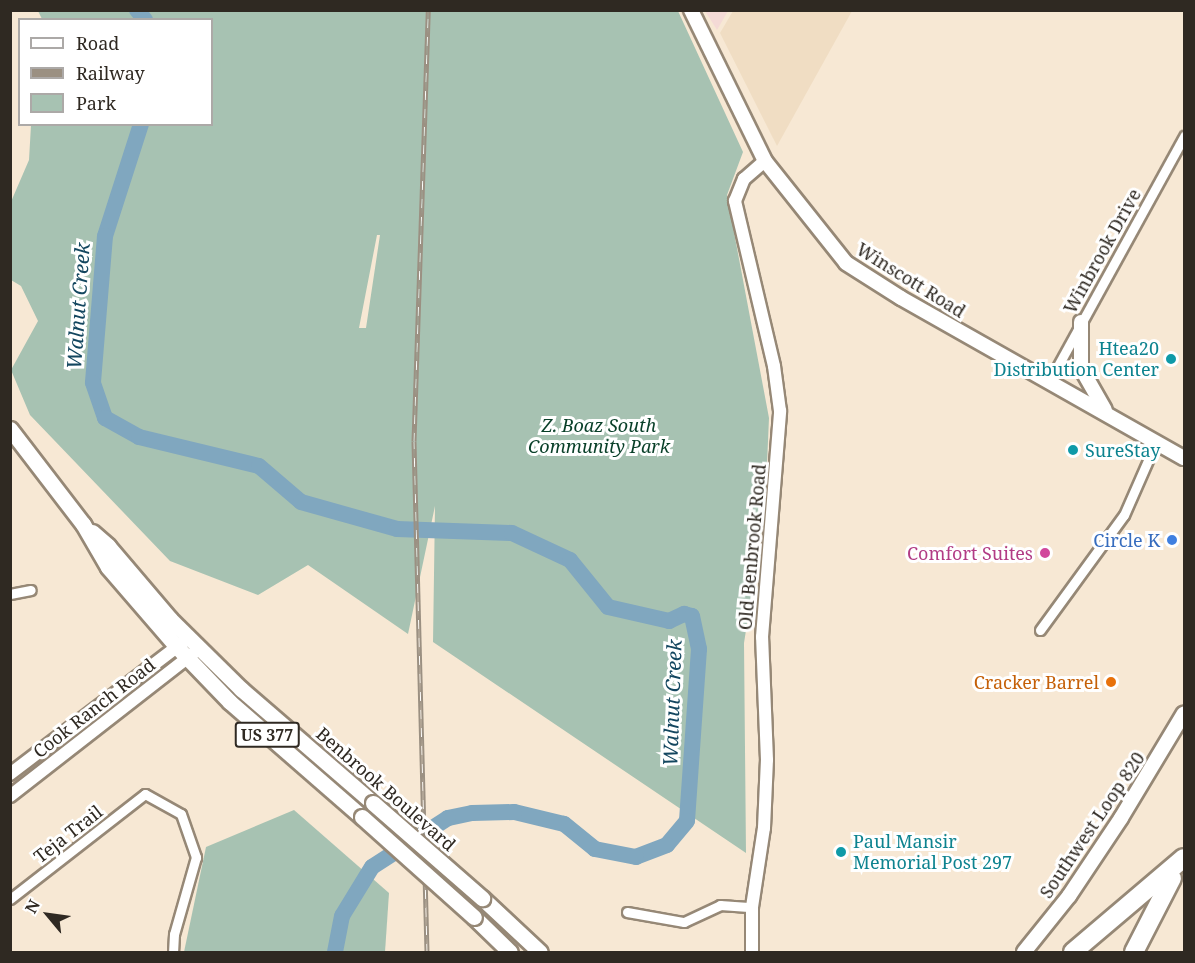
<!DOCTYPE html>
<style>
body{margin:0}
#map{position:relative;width:1195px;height:963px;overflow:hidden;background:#f7e8d4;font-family:"Noto Serif",serif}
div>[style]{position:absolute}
.built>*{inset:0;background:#f0ddc3}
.industrial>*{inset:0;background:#f4dad6}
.green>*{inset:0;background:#a7c2b2}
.river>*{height:16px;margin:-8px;padding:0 8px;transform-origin:8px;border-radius:8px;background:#80a7bf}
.roads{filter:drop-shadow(2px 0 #968876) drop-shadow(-2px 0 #968876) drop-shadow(0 2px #968876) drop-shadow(0 -2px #968876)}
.minor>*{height:9px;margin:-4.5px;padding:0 4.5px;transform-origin:4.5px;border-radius:4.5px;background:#fff}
.tertiary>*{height:12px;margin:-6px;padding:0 6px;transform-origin:6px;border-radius:6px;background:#fff}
.secondary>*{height:14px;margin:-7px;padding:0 7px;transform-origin:7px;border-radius:7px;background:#fff}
.primary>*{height:15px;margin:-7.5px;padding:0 7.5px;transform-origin:7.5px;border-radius:7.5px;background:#fff}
.motorway>*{height:18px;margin:-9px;padding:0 9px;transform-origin:9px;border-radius:9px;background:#fff}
.rail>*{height:5px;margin-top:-2.5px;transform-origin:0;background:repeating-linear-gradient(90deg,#fff 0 9px,#9b9082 0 18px);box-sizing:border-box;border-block:2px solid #9b9082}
.bridges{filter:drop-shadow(2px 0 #968876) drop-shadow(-2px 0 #968876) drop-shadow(0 2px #968876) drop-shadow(0 -2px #968876)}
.primary-bridge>*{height:15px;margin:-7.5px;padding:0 7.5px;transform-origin:7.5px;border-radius:7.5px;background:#fff}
.dots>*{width:16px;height:16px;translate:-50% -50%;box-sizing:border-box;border:3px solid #fff;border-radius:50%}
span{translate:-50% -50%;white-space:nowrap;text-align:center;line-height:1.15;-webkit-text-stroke:6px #fff;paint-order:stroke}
.shield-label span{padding:2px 4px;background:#fff;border:2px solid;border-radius:4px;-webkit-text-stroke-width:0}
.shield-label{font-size:16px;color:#2f2922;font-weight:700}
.street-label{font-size:18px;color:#2f2922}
.culture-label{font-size:18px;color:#0d838f}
.right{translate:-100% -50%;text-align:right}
.left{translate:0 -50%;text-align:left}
.park-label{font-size:18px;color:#083f28;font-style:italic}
.shop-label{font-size:18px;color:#366cbe}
.hotel-label{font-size:18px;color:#b23c85}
.food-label{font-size:18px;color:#c56008}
.water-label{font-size:20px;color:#13465f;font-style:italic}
.frame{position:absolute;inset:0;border:12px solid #2f2922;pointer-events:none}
.legend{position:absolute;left:18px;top:18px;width:195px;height:108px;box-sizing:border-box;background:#fff;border:2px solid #aca9a7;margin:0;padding:8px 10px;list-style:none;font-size:18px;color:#2f2922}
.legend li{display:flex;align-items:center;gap:12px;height:30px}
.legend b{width:30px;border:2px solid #aca9a7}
.north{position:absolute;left:18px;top:885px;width:60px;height:60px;-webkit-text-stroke:4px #fff;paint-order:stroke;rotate:299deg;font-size:16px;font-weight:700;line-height:24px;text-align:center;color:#2f2922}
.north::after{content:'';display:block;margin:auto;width:21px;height:27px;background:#2f2922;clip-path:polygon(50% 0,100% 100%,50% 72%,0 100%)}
</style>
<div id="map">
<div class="built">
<div style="clip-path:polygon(733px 11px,852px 11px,777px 146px,720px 33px)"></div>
</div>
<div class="industrial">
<div style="clip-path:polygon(705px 11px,728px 11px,717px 30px)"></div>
</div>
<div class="green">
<div style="clip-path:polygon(evenodd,38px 11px,678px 11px,743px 152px,727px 195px,769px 418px,765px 510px,744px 643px,746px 853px,433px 642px,435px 506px,408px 634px,308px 565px,258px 595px,170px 561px,30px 415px,11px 370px,38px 321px,21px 286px,11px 280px,10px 204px,29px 160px,31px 125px,212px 124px,212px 20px,42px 19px,38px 11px,377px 235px,380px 235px,366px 328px,359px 328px,377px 235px)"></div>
<div style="clip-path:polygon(294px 810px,389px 893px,385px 952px,184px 952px,206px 847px)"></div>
</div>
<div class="river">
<div style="left:137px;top:10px;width:13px;rotate:51deg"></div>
<div style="left:141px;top:124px;width:118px;rotate:107.8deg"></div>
<div style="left:105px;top:236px;width:147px;rotate:94.7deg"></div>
<div style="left:93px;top:383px;width:37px;rotate:71deg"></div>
<div style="left:105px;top:418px;width:39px;rotate:29deg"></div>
<div style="left:139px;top:437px;width:123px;rotate:13.6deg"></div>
<div style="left:259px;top:466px;width:55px;rotate:40.6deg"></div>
<div style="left:301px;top:502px;width:100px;rotate:15.7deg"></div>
<div style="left:397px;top:529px;width:115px;rotate:2deg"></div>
<div style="left:512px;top:533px;width:64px;rotate:25deg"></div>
<div style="left:570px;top:560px;width:60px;rotate:51deg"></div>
<div style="left:608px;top:607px;width:63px;rotate:12.9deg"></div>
<div style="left:669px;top:621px;width:17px;rotate:-25deg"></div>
<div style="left:684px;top:614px;width:8px;rotate:14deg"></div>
<div style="left:692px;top:616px;width:34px;rotate:78deg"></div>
<div style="left:699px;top:649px;width:172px;rotate:94deg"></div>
<div style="left:687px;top:821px;width:31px;rotate:130deg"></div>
<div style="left:667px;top:845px;width:33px;rotate:159deg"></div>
<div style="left:636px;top:857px;width:42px;rotate:-169deg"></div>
<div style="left:595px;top:849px;width:40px;rotate:-141deg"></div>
<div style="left:564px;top:824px;width:51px;rotate:-166.5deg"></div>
<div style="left:514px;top:812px;width:42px;rotate:178.6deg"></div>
<div style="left:472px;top:813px;width:25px;rotate:168deg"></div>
<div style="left:448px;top:818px;width:90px;rotate:147.2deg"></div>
<div style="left:372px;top:867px;width:57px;rotate:121.5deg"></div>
<div style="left:342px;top:916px;width:37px;rotate:101deg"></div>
</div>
<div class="roads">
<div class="minor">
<div style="left:1049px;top:382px;width:281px;rotate:-61.2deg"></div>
<div style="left:10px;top:594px;width:21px;rotate:-11deg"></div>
<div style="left:1040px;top:630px;width:142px;rotate:-53.9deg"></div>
<div style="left:1124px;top:515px;width:80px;rotate:-66.3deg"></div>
<div style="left:10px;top:899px;width:171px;rotate:-37.9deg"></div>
<div style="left:145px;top:794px;width:41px;rotate:29.1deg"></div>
<div style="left:181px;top:814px;width:46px;rotate:70.8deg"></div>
<div style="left:196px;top:857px;width:80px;rotate:105.9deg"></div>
<div style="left:174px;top:934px;width:18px;rotate:93deg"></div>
<div style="left:627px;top:912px;width:58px;rotate:10deg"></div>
<div style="left:684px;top:922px;width:40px;rotate:-25deg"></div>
<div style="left:720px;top:905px;width:32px;rotate:4deg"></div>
</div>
<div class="tertiary">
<div style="left:10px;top:774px;width:218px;rotate:-37.3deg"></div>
<div style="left:10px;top:796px;width:233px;rotate:-37.9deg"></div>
<div style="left:752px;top:952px;width:45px;rotate:-90deg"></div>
<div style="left:752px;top:907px;width:80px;rotate:-81.4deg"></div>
<div style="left:764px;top:828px;width:68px;rotate:-87.5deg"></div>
<div style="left:767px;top:760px;width:123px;rotate:-92.3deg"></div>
<div style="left:762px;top:637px;width:227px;rotate:-85.4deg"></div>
<div style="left:780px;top:411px;width:45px;rotate:-97.6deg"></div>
<div style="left:774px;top:366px;width:170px;rotate:-103.3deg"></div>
<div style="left:735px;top:201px;width:24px;rotate:-68deg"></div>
<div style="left:744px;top:179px;width:28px;rotate:-41deg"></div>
</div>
<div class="secondary">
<div style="left:691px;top:10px;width:168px;rotate:63.9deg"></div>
<div style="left:765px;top:161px;width:130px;rotate:51.5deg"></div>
<div style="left:846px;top:263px;width:65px;rotate:32.5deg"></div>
<div style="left:901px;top:298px;width:325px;rotate:29.5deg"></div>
<div style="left:1081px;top:322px;width:46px;rotate:90deg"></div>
<div style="left:1081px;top:368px;width:48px;rotate:60.3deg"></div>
<div style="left:1024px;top:952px;width:72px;rotate:-51.2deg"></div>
<div style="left:1069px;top:896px;width:94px;rotate:-56.3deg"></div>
<div style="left:1121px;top:818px;width:122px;rotate:-59deg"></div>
</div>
<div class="primary">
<div style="left:10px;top:429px;width:120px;rotate:52.5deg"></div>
<div style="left:83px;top:524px;width:50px;rotate:59.8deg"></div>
<div style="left:108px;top:567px;width:106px;rotate:49.2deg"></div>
<div style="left:177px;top:647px;width:76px;rotate:46.1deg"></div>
<div style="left:230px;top:702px;width:175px;rotate:41.1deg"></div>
<div style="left:92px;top:532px;width:21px;rotate:41deg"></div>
<div style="left:108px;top:546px;width:96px;rotate:49.7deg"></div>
<div style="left:170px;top:619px;width:100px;rotate:44.6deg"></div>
<div style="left:241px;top:689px;width:174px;rotate:40.8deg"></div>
<div style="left:482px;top:898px;width:79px;rotate:43deg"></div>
<div style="left:474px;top:917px;width:50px;rotate:44.2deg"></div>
</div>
<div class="motorway">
<div style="left:1073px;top:952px;width:145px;rotate:-40.3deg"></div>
<div style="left:1134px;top:952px;width:83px;rotate:-62.8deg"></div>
</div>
</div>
<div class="rail">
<div style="left:427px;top:952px;width:511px;rotate:-91.46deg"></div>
<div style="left:414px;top:441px;width:431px;rotate:-88.1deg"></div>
</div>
<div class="bridges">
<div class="primary-bridge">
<div style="left:373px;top:803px;width:145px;rotate:41.1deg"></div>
<div style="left:362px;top:817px;width:150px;rotate:41.8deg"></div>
</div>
</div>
<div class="dots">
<div style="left:1171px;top:359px;background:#0f9aa8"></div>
<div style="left:1073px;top:450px;background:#0f9aa8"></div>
<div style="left:1172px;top:540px;background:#3f7fe0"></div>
<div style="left:1045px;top:553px;background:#d1479c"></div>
<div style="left:1111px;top:682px;background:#e8710a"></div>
<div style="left:841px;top:852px;background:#0f9aa8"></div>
</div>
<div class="shield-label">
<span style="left:267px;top:735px">US 377</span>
</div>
<div class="street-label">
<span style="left:1102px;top:251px;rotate:-61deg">Winbrook Drive</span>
<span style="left:911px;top:280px;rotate:32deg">Winscott Road</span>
<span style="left:752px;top:547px;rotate:-85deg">Old Benbrook Road</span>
<span style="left:94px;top:708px;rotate:-38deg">Cook Ranch Road</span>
<span style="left:386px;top:789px;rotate:41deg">Benbrook Boulevard</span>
<span style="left:1092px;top:825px;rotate:-56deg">Southwest Loop 820</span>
<span style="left:68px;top:834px;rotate:-38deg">Teja Trail</span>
</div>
<div class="culture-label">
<span class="right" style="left:1159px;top:359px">Htea20<br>Distribution Center</span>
<span class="left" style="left:1085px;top:450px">SureStay</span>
<span class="left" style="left:853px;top:852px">Paul Mansir<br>Memorial Post 297</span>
</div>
<div class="park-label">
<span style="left:599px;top:436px">Z. Boaz South<br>Community Park</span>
</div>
<div class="shop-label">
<span class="right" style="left:1160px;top:540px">Circle K</span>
</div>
<div class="hotel-label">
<span class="right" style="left:1033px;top:553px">Comfort Suites</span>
</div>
<div class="food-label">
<span class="right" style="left:1099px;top:682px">Cracker Barrel</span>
</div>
<div class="water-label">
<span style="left:78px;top:306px;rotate:-86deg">Walnut Creek</span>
<span style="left:672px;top:703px;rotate:-88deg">Walnut Creek</span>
</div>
<div class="frame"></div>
<ul class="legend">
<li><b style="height:8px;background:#fff"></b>Road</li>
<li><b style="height:8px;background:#9b9082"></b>Railway</li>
<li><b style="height:16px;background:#a7c2b2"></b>Park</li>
</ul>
<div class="north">N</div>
</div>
